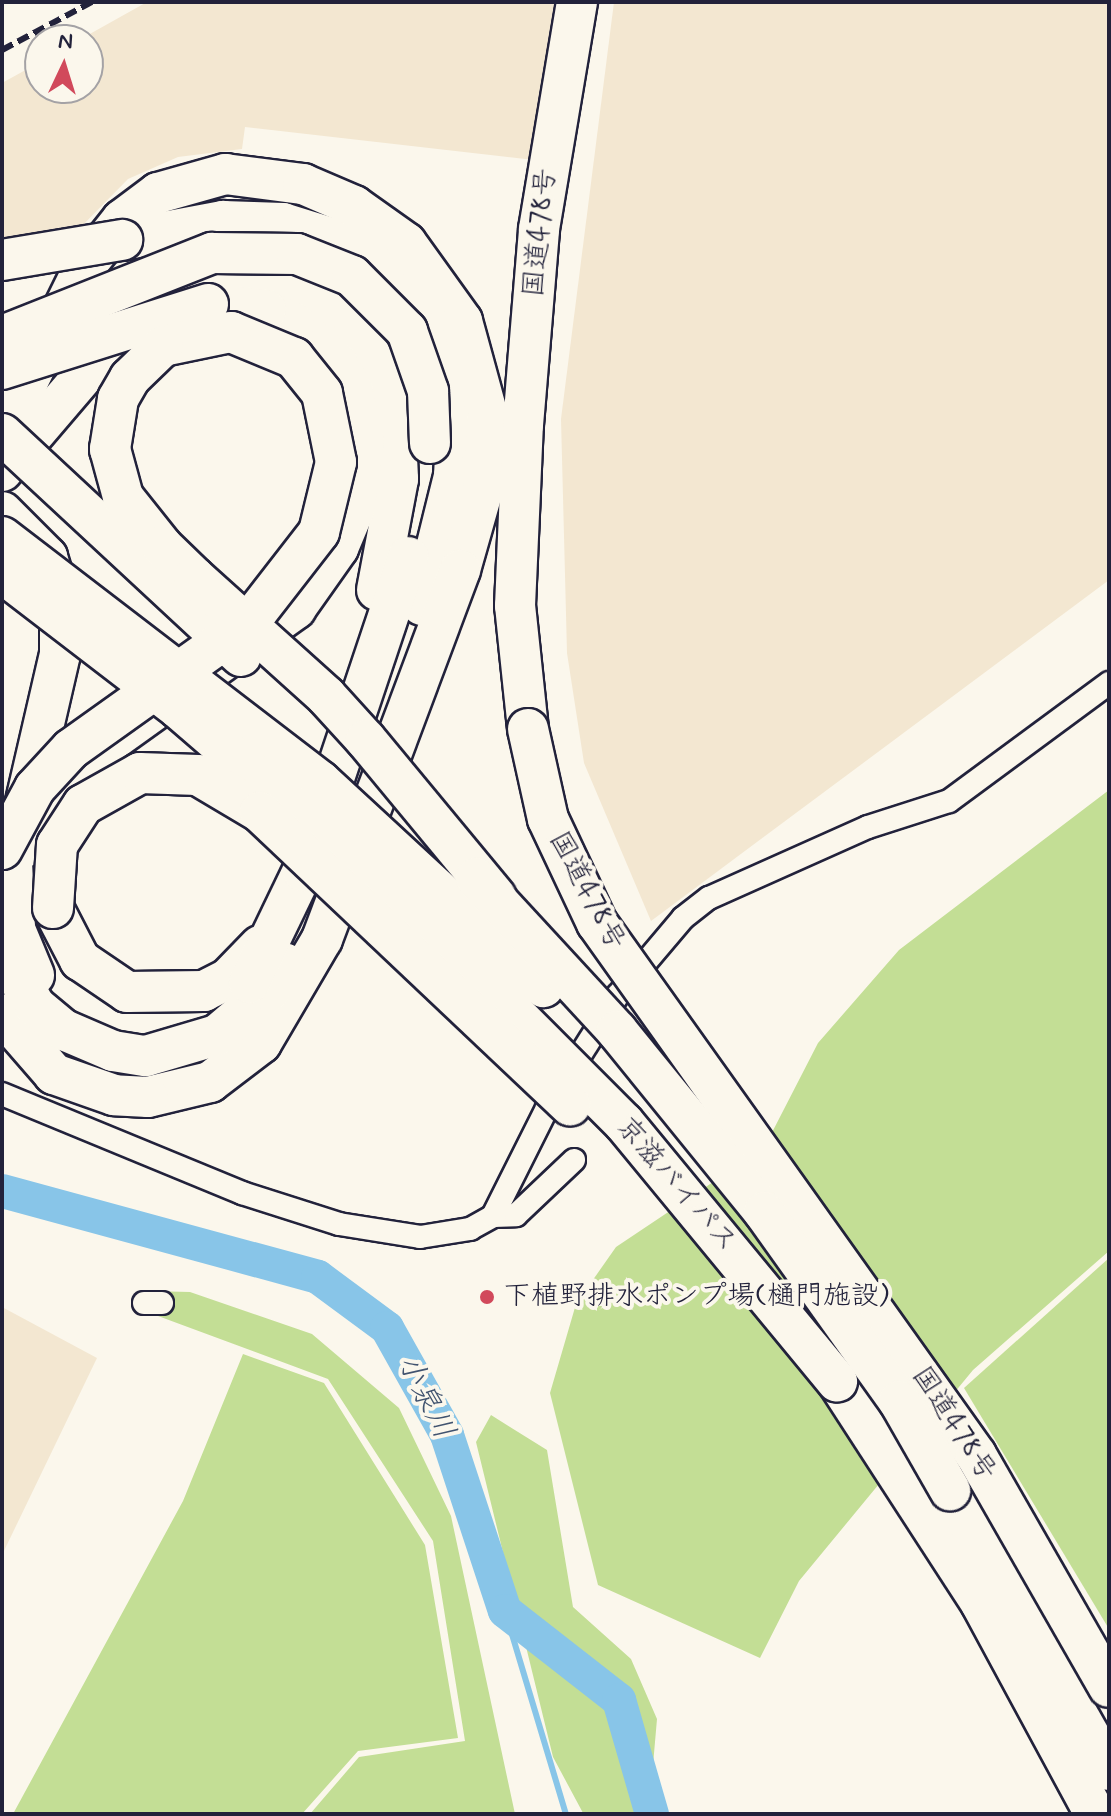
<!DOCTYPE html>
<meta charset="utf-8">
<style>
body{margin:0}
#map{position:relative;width:1111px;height:1816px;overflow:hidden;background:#fbf7ec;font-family:Mynerve,"Klee One",sans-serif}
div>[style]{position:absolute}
.built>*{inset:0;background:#f3e7d1}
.green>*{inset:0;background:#c3de95}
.stream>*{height:6px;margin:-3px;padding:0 3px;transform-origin:3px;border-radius:3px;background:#88c5e8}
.river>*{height:34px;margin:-17px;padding:0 17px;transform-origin:17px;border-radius:17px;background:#88c5e8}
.roads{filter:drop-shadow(2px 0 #22223b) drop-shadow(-2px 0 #22223b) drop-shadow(0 2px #22223b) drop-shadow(0 -2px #22223b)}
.street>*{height:22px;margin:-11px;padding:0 11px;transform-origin:11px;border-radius:11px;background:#fbf7ec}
.highway>*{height:40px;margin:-20px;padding:0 20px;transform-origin:20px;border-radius:20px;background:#fbf7ec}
.rail>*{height:6px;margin-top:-3px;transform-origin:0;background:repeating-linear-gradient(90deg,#22223b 0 12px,transparent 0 18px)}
.bridges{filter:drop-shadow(2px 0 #22223b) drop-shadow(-2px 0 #22223b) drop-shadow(0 2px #22223b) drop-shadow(0 -2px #22223b)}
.highway-bridge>*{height:40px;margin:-20px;padding:0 20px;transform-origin:20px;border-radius:20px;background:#fbf7ec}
.dots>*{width:22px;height:22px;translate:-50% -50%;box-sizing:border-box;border:4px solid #fbf7ec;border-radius:50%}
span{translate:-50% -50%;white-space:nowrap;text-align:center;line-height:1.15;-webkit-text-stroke:8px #fbf7ec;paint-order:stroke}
.street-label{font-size:28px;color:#22223b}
.poi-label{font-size:28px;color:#22223b}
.left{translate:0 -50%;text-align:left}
.water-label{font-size:30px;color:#41536f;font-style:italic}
.frame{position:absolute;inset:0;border:4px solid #22223b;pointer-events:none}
.north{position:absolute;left:24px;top:24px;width:80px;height:80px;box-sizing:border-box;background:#fbf7ec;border:2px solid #a4a2a5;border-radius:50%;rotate:4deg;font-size:22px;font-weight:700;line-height:32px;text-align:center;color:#22223b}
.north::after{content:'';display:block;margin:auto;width:28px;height:36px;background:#d1495b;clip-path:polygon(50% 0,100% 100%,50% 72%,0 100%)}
</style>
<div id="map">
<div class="built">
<div style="clip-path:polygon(147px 2px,567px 2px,534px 160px,245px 127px,242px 149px,178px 157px,128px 179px,76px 232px,2px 243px,2px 83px,40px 62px,40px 88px,88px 88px,88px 40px,79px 40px)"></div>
<div style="clip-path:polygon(614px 2px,1109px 2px,1109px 580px,651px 921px,584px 763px,567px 653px,561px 419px)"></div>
<div style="clip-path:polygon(2px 1307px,97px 1358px,2px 1555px)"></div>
</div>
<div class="green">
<div style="clip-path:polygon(1109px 790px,1109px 1251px,973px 1370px,799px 1581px,760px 1658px,598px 1585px,550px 1393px,576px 1304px,616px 1247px,764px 1148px,818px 1043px,899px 950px)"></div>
<div style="clip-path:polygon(1109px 1258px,1109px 1629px,964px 1388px)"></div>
<div style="clip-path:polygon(149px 1291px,190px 1292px,312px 1334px,399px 1408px,451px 1516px,515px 1814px,310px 1814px,359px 1757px,465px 1741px,433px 1541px,328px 1379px,158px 1316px)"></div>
<div style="clip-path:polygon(243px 1354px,324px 1383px,425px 1545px,458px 1738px,358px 1751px,302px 1814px,13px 1814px,183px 1501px)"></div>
<div style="clip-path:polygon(491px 1415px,547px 1450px,573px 1607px,631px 1659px,657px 1719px,651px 1788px,641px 1814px,583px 1813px,553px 1757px,476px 1442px)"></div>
</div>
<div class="stream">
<div style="left:505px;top:1611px;width:212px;rotate:73.3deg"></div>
</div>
<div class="river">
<div style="left:2px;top:1191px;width:327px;rotate:15.2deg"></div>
<div style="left:318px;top:1277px;width:86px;rotate:36.5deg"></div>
<div style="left:387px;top:1328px;width:123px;rotate:60.7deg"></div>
<div style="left:447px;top:1435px;width:185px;rotate:71.8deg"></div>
<div style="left:505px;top:1611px;width:145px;rotate:38deg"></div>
<div style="left:619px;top:1700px;width:119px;rotate:73.9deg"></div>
</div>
<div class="roads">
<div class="street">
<div style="left:2px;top:1094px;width:260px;rotate:22.4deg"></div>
<div style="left:242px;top:1193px;width:102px;rotate:17.7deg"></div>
<div style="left:339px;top:1224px;width:82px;rotate:9.1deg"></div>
<div style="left:420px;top:1237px;width:51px;rotate:-9.1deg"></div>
<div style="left:470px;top:1229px;width:26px;rotate:-29deg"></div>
<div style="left:493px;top:1216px;width:121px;rotate:-63.4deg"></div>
<div style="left:547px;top:1108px;width:133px;rotate:-57.9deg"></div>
<div style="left:618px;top:995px;width:101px;rotate:-49.8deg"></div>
<div style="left:683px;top:918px;width:33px;rotate:-38deg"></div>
<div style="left:709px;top:898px;width:174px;rotate:-24.1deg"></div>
<div style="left:868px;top:827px;width:85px;rotate:-17.8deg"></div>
<div style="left:949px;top:801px;width:199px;rotate:-36.4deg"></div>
<div style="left:493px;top:1216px;width:23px;rotate:-2deg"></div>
<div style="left:516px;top:1215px;width:80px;rotate:-43.5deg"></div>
<div style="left:144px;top:1303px;width:18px"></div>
</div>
<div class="highway">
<div style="left:122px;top:240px;width:103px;rotate:-10.7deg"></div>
<div style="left:223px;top:221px;width:60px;rotate:1.9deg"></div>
<div style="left:283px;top:223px;width:64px;rotate:17.3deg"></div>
<div style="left:344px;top:242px;width:88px;rotate:37.6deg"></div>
<div style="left:414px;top:296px;width:66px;rotate:61.1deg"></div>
<div style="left:446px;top:354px;width:53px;rotate:77deg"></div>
<div style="left:458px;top:406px;width:70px;rotate:93.3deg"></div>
<div style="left:454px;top:476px;width:133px;rotate:103.9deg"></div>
<div style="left:2px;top:413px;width:41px;rotate:-50.9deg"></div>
<div style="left:28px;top:381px;width:125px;rotate:-63.8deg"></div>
<div style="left:83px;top:269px;width:63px;rotate:-51.5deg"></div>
<div style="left:122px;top:220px;width:45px;rotate:-36.9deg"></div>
<div style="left:158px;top:193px;width:70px;rotate:-15.8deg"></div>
<div style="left:225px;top:174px;width:79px;rotate:7.3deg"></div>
<div style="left:303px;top:184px;width:56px;rotate:23.3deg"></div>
<div style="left:354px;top:206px;width:64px;rotate:35.4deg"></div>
<div style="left:406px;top:243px;width:96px;rotate:54.3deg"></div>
<div style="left:462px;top:321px;width:98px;rotate:74.7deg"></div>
<div style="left:488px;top:416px;width:73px;rotate:93.9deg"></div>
<div style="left:483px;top:489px;width:84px;rotate:105.9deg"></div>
<div style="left:460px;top:570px;width:394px;rotate:110.5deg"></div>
<div style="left:322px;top:939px;width:121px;rotate:120.4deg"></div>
<div style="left:261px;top:1043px;width:64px;rotate:142.6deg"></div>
<div style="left:210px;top:1082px;width:64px;rotate:166.4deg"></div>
<div style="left:148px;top:1097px;width:34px;rotate:-177deg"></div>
<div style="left:114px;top:1095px;width:64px;rotate:-160.7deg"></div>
<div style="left:54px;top:1074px;width:79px;rotate:-130.9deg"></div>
<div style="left:2px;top:471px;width:162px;rotate:-49.5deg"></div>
<div style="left:107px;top:348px;width:72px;rotate:-40.5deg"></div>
<div style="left:162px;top:301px;width:52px;rotate:-20.2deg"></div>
<div style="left:211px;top:283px;width:76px;rotate:3deg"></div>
<div style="left:287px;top:287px;width:78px;rotate:30.2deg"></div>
<div style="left:354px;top:326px;width:81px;rotate:60.3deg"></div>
<div style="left:394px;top:396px;width:83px;rotate:87.2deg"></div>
<div style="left:398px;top:479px;width:113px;rotate:100.7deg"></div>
<div style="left:2px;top:512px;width:64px;rotate:45deg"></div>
<div style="left:47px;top:557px;width:45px;rotate:73.2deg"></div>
<div style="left:60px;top:600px;width:54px;rotate:90deg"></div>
<div style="left:60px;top:654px;width:213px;rotate:103deg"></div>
<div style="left:12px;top:862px;width:67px;rotate:87.4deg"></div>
<div style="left:15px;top:929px;width:50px;rotate:67.6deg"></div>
<div style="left:528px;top:729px;width:124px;rotate:-96deg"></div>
<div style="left:515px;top:606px;width:181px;rotate:-87.5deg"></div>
<div style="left:523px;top:425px;width:197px;rotate:-85.3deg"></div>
<div style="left:539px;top:229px;width:230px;rotate:-80.5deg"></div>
<div style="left:25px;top:847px;width:42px;rotate:-62.8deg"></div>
<div style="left:44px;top:810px;width:79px;rotate:-48.1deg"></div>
<div style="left:97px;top:751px;width:244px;rotate:-35.6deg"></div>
<div style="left:295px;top:609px;width:75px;rotate:-54.8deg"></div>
<div style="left:338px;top:548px;width:41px;rotate:-67.2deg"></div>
<div style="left:354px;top:510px;width:69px;rotate:-81.6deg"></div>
<div style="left:364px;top:442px;width:51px;rotate:-102.4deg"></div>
<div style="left:353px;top:392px;width:32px;rotate:-118deg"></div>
<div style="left:338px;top:364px;width:60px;rotate:-137deg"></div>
<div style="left:294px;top:323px;width:31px;rotate:-155deg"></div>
<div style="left:266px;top:310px;width:51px;rotate:-173.3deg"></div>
<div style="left:53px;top:908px;width:59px;rotate:62.6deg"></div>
<div style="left:80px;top:960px;width:57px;rotate:34.2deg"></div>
<div style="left:127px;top:992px;width:77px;rotate:-0.7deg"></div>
<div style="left:204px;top:991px;width:27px;rotate:-27deg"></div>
<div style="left:228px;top:979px;width:46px;rotate:-45.9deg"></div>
<div style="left:2px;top:951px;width:64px;rotate:59deg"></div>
<div style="left:35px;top:1006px;width:38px;rotate:40deg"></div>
<div style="left:64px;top:1030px;width:53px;rotate:23.2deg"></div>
<div style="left:113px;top:1051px;width:33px;rotate:9deg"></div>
<div style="left:146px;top:1056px;width:74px;rotate:-16.5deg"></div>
<div style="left:217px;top:1035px;width:68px;rotate:-40.2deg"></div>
<div style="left:269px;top:991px;width:32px;rotate:-60deg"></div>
<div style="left:249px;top:983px;width:124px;rotate:-64.3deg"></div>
<div style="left:303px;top:871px;width:331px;rotate:-71.5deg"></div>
<div style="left:837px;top:1381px;width:265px;rotate:57deg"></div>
<div style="left:981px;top:1603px;width:240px;rotate:61.6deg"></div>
<div style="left:950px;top:1490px;width:322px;rotate:60.4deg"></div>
</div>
</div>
<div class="rail">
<div style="left:2px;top:50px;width:102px;rotate:-28.1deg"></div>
</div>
<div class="bridges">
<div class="highway-bridge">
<div style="left:2px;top:260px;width:122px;rotate:-9.5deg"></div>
<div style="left:2px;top:336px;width:226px;rotate:-21.6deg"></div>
<div style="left:212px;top:253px;width:85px;rotate:0.7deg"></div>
<div style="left:297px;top:254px;width:59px;rotate:21.8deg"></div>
<div style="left:352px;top:276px;width:78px;rotate:45deg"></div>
<div style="left:407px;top:331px;width:64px;rotate:70.7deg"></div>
<div style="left:428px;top:391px;width:52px;rotate:87.8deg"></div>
<div style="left:2px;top:369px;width:216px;rotate:-17.5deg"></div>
<div style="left:2px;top:434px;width:326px;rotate:42.9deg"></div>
<div style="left:2px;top:537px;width:401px;rotate:37.5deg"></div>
<div style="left:320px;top:781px;width:304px;rotate:42.7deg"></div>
<div style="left:2px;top:573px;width:222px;rotate:37.5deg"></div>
<div style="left:178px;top:708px;width:301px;rotate:40.8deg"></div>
<div style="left:406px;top:905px;width:308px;rotate:45deg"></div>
<div style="left:624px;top:1123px;width:335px;rotate:50.5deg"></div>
<div style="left:528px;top:729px;width:92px;rotate:77.5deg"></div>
<div style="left:548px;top:819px;width:115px;rotate:64.8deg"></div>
<div style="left:597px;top:923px;width:653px;rotate:54.53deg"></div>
<div style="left:976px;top:1455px;width:267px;rotate:60.2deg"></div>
<div style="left:2px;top:849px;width:69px;rotate:-61.6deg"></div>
<div style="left:35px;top:788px;width:53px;rotate:-47.3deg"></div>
<div style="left:71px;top:749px;width:176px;rotate:-35.5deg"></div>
<div style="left:214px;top:647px;width:55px;rotate:-39.1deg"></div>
<div style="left:257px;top:612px;width:101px;rotate:-52.2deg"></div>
<div style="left:319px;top:532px;width:72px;rotate:-76.3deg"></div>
<div style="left:336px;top:462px;width:70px;rotate:-101.5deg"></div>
<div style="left:322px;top:393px;width:45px;rotate:-128.7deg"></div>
<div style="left:294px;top:358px;width:68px;rotate:-157.6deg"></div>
<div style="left:231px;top:332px;width:69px;rotate:168.4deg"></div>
<div style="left:163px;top:346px;width:46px;rotate:135.9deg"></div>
<div style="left:130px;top:378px;width:24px;rotate:120deg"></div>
<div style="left:118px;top:399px;width:51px;rotate:99.1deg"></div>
<div style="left:110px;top:449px;width:50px;rotate:74.8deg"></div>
<div style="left:123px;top:497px;width:63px;rotate:51.5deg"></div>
<div style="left:162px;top:546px;width:45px;rotate:44.1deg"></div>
<div style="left:194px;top:577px;width:178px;rotate:42deg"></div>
<div style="left:326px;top:696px;width:59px;rotate:47.7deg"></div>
<div style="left:366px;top:740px;width:204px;rotate:50.4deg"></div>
<div style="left:476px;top:878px;width:208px;rotate:47.3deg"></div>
<div style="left:617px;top:1031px;width:233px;rotate:50.9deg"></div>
<div style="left:764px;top:1212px;width:232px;rotate:54.5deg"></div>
<div style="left:899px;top:1401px;width:103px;rotate:60.2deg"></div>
<div style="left:53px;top:908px;width:63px;rotate:-86.4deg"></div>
<div style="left:57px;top:845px;width:48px;rotate:-57deg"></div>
<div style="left:83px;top:805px;width:65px;rotate:-29.3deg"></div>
<div style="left:140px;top:773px;width:58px;rotate:2deg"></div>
<div style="left:198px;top:775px;width:72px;rotate:30.8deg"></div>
<div style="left:260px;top:812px;width:427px;rotate:43.4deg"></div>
</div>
</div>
<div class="dots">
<div style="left:487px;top:1297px;background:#d1495b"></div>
</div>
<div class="street-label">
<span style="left:541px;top:233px;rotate:-84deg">国道478号</span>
<span style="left:586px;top:891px;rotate:62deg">国道478号</span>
<span style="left:676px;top:1185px;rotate:49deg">京滋バイパス</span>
<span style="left:953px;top:1424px;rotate:57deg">国道478号</span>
</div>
<div class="poi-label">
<span class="left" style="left:503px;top:1297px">下植野排水ポンプ場(樋門施設)</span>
</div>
<div class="water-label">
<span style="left:425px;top:1397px;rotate:63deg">小泉川</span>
</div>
<div class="frame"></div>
<div class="north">N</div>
</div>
